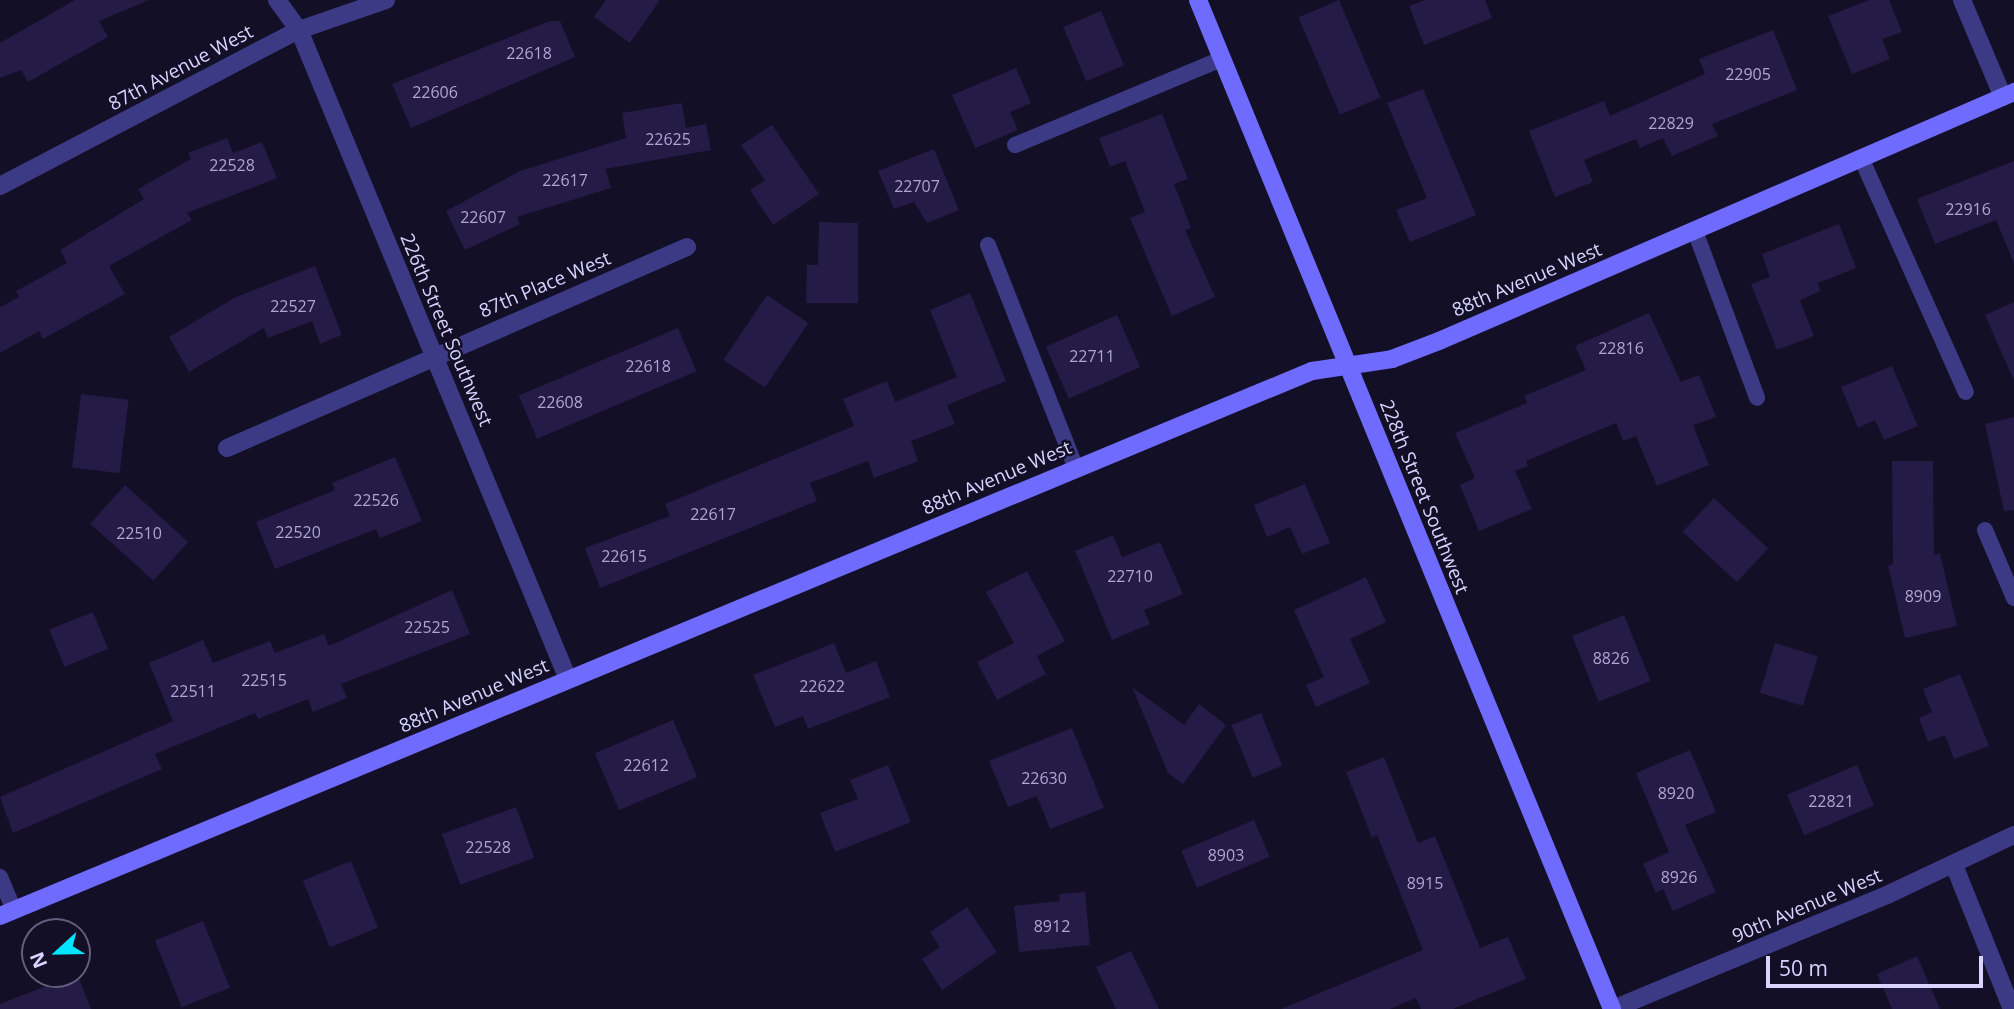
<!DOCTYPE html>
<style>
body{margin:0}
#map{position:relative;width:2014px;height:1009px;overflow:hidden;background:#130f26;font-family:"Open Sans",sans-serif}
div>[style]{position:absolute}
.building>*{inset:0;background:#241b47;transform-origin:0 0}
.lane>*{height:16px;margin:-8px;padding:0 8px;transform-origin:8px;border-radius:8px;background:#3d3a85}
.street>*{height:18px;margin:-9px;padding:0 9px;transform-origin:9px;border-radius:9px;background:#3d3a85}
.secondary>*{height:18px;margin:-9px;padding:0 9px;transform-origin:9px;border-radius:9px;background:#6f6bff}
span{translate:-50% -50%;white-space:nowrap;text-align:center;line-height:1.15;-webkit-text-stroke:5px #130f26;paint-order:stroke}
.number-label{font-size:16px;color:#aca6d1}
.number-label span{-webkit-text-stroke-width:0}
.street-label{font-size:19px;color:#d9d4ff}
.north{position:absolute;left:21px;top:918px;width:70px;height:70px;box-sizing:border-box;background:#130f26;border:2px solid #625e7d;border-radius:50%;rotate:248deg;font-size:19px;font-weight:700;line-height:28px;text-align:center;color:#d9d4ff}
.north::after{content:'';display:block;margin:auto;width:24px;height:32px;background:#00e5ff;clip-path:polygon(50% 0,100% 100%,50% 72%,0 100%)}
.scale{position:absolute;left:1766px;top:956px;width:217px;height:32px;box-sizing:border-box;border:4px solid #d9d4ff;border-top:0;padding-left:9px;font-size:21px;line-height:24px;white-space:nowrap;color:#d9d4ff;-webkit-text-stroke:5px #130f26;paint-order:stroke}
</style>
<div id="map">
<div class="building">
<div style="clip-path:polygon(75px 0,149px 0,99px 21px,108px 37px,28px 82px,21px 70px,0 78px,0 43px)"></div>
<div style="clip-path:polygon(606px 0,660px 0,630px 43px,594px 17px)"></div>
<div style="left:1339px;top:0;width:106px;height:44px;rotate:67deg"></div>
<div style="clip-path:polygon(1425px 0,1485px 0,1492px 18px,1424px 45px,1409px 6px)"></div>
<div style="clip-path:polygon(1869px 0,1889px 0,1902px 32px,1882px 39px,1890px 59px,1852px 74px,1828px 16px)"></div>
<div style="left:1101px;top:11px;width:59px;height:41px;rotate:67deg"></div>
<div style="clip-path:polygon(550px 21px,560px 21px,575px 57px,411px 128px,392px 84px)"></div>
<div style="clip-path:polygon(1773px 30px,1797px 90px,1712px 124px,1718px 136px,1672px 156px,1663px 138px,1640px 148px,1636px 139px,1584px 160px,1593px 182px,1555px 197px,1529px 131px,1604px 101px,1610px 116px,1705px 74px,1699px 59px)"></div>
<div style="clip-path:polygon(1016px 68px,1031px 103px,1010px 112px,1018px 130px,975px 148px,952px 95px)"></div>
<div style="clip-path:polygon(1423px 89px,1476px 215px,1410px 242px,1396px 210px,1427px 198px,1387px 103px)"></div>
<div style="clip-path:polygon(682px 103px,686px 128px,706px 124px,711px 150px,605px 169px,611px 188px,517px 217px,520px 224px,465px 250px,446px 211px,520px 171px,626px 138px,622px 113px)"></div>
<div style="clip-path:polygon(1162px 114px,1188px 179px,1174px 184px,1191px 228px,1185px 230px,1215px 297px,1172px 316px,1130px 218px,1145px 212px,1125px 161px,1110px 167px,1099px 138px)"></div>
<div style="clip-path:polygon(772px 125px,819px 194px,773px 225px,750px 190px,765px 180px,741px 145px)"></div>
<div style="clip-path:polygon(227px 138px,233px 153px,262px 142px,277px 178px,187px 213px,192px 220px,109px 266px,125px 294px,43px 339px,39px 331px,0 353px,0 307px,19px 297px,16px 291px,67px 263px,60px 250px,144px 199px,138px 189px,191px 159px,188px 153px)"></div>
<div style="clip-path:polygon(934px 149px,959px 210px,927px 223px,914px 202px,894px 209px,878px 171px)"></div>
<div style="clip-path:polygon(2014px 161px,2014px 263px,1996px 220px,1935px 244px,1917px 199px)"></div>
<div style="clip-path:polygon(819px 222px,858px 223px,858px 303px,806px 303px,807px 265px,818px 265px)"></div>
<div style="clip-path:polygon(1839px 224px,1856px 268px,1818px 283px,1820px 291px,1800px 300px,1814px 336px,1777px 350px,1751px 284px,1770px 277px,1762px 254px)"></div>
<div style="clip-path:polygon(315px 266px,342px 335px,320px 344px,312px 321px,268px 338px,264px 328px,189px 372px,169px 337px,234px 298px)"></div>
<div style="clip-path:polygon(970px 293px,1006px 381px,947px 405px,955px 424px,911px 441px,918px 461px,874px 478px,868px 461px,810px 483px,817px 501px,600px 588px,585px 548px,670px 516px,665px 504px,854px 426px,843px 399px,887px 381px,895px 402px,957px 377px,930px 310px)"></div>
<div style="left:767px;top:295px;width:50px;height:78px;rotate:34deg"></div>
<div style="clip-path:polygon(2014px 302px,2014px 381px,1985px 315px)"></div>
<div style="clip-path:polygon(1649px 313px,1681px 382px,1699px 375px,1716px 417px,1693px 425px,1709px 465px,1657px 486px,1636px 436px,1623px 441px,1616px 423px,1526px 461px,1528px 466px,1515px 471px,1532px 509px,1479px 531px,1460px 485px,1475px 478px,1455px 433px,1527px 403px,1524px 396px,1586px 370px,1575px 346px)"></div>
<div style="left:1117px;top:315px;width:57px;height:78px;rotate:66deg"></div>
<div style="left:678px;top:328px;width:47px;height:173px;rotate:67deg"></div>
<div style="clip-path:polygon(1892px 366px,1918px 426px,1884px 440px,1875px 420px,1858px 428px,1841px 387px)"></div>
<div style="left:81px;top:394px;width:48px;height:74px;rotate:7deg"></div>
<div style="clip-path:polygon(2014px 417px,2014px 510px,2004px 511px,1985px 424px)"></div>
<div style="clip-path:polygon(395px 457px,422px 521px,380px 538px,376px 529px,275px 569px,256px 522px,335px 490px,332px 483px)"></div>
<div style="clip-path:polygon(1892px 461px,1933px 461px,1934px 555px,1940px 553px,1957px 626px,1905px 638px,1888px 566px,1893px 564px)"></div>
<div style="clip-path:polygon(1305px 484px,1330px 543px,1302px 554px,1290px 527px,1267px 537px,1254px 505px)"></div>
<div style="left:125px;top:485px;width:85px;height:52px;rotate:42deg"></div>
<div style="left:1714px;top:498px;width:74px;height:46px;rotate:43deg"></div>
<div style="clip-path:polygon(1113px 535px,1122px 557px,1160px 542px,1183px 594px,1144px 610px,1150px 624px,1112px 640px,1075px 551px)"></div>
<div style="clip-path:polygon(1027px 571px,1065px 641px,1037px 656px,1046px 674px,997px 700px,977px 662px,1014px 643px,986px 592px)"></div>
<div style="clip-path:polygon(1366px 577px,1386px 622px,1350px 639px,1370px 683px,1316px 707px,1306px 685px,1324px 677px,1294px 610px)"></div>
<div style="clip-path:polygon(452px 590px,470px 634px,341px 684px,347px 698px,313px 712px,308px 699px,258px 719px,255px 713px,155px 754px,162px 769px,13px 833px,0 797px,173px 721px,149px 663px,203px 640px,213px 663px,270px 641px,275px 653px,324px 634px,329px 646px)"></div>
<div style="left:93px;top:612px;width:40px;height:47px;rotate:68deg"></div>
<div style="left:1624px;top:615px;width:71px;height:56px;rotate:68deg"></div>
<div style="clip-path:polygon(834px 643px,846px 673px,876px 661px,890px 697px,808px 729px,803px 716px,775px 727px,753px 675px)"></div>
<div style="left:1775px;top:643px;width:45px;height:52px;rotate:17deg"></div>
<div style="clip-path:polygon(1960px 674px,1989px 746px,1954px 759px,1945px 735px,1928px 742px,1919px 718px,1932px 712px,1923px 689px)"></div>
<div style="clip-path:polygon(1132px 687px,1184px 725px,1199px 704px,1226px 725px,1183px 784px,1168px 773px)"></div>
<div style="left:1261px;top:713px;width:57px;height:32px;rotate:68deg"></div>
<div style="left:673px;top:720px;width:62px;height:85px;rotate:67deg"></div>
<div style="clip-path:polygon(1072px 728px,1104px 808px,1050px 829px,1037px 796px,1008px 807px,989px 761px)"></div>
<div style="clip-path:polygon(1690px 750px,1716px 812px,1685px 825px,1716px 892px,1673px 911px,1663px 889px,1656px 893px,1643px 864px,1669px 852px,1636px 773px)"></div>
<div style="clip-path:polygon(1384px 757px,1418px 843px,1435px 836px,1480px 948px,1508px 937px,1526px 979px,1453px 1009px,1421px 1009px,1416px 998px,1390px 1009px,1281px 1009px,1423px 950px,1377px 835px,1372px 838px,1346px 772px)"></div>
<div style="clip-path:polygon(888px 765px,911px 822px,835px 852px,820px 813px,858px 799px,850px 780px)"></div>
<div style="left:1857px;top:765px;width:44px;height:76px;rotate:67deg"></div>
<div style="left:516px;top:807px;width:54px;height:79px;rotate:70deg"></div>
<div style="left:1254px;top:820px;width:40px;height:79px;rotate:67deg"></div>
<div style="left:351px;top:861px;width:72px;height:52px;rotate:68deg"></div>
<div style="clip-path:polygon(1085px 892px,1090px 945px,1019px 952px,1014px 906px,1060px 901px,1059px 894px)"></div>
<div style="clip-path:polygon(967px 907px,997px 952px,942px 990px,922px 959px,940px 947px,930px 932px)"></div>
<div style="left:203px;top:921px;width:72px;height:52px;rotate:68deg"></div>
<div style="clip-path:polygon(1131px 951px,1159px 1009px,1116px 1009px,1096px 967px)"></div>
<div style="clip-path:polygon(1917px 956px,1940px 1009px,1892px 1009px,1877px 974px)"></div>
<div style="clip-path:polygon(77px 974px,91px 1009px,0 1009px,0 1004px)"></div>
</div>
<div class="lane">
<div style="left:1015px;top:145px;width:224px;rotate:-22.6deg"></div>
<div style="left:1862px;top:160px;width:254px;rotate:65.9deg"></div>
<div style="left:1695px;top:231px;width:178px;rotate:69.6deg"></div>
<div style="left:988px;top:245px;width:240px;rotate:68.5deg"></div>
<div style="left:1985px;top:530px;width:74px;rotate:66.9deg"></div>
<div style="left:0;top:877px;width:36px;rotate:67deg"></div>
</div>
<div class="street">
<div style="left:277px;top:0;width:37px;rotate:54deg"></div>
<div style="left:299px;top:30px;width:703px;rotate:67.49deg"></div>
<div style="left:1962px;top:0;width:105px;rotate:67.1deg"></div>
<div style="left:0;top:186px;width:337px;rotate:-27.6deg"></div>
<div style="left:299px;top:30px;width:92px;rotate:-19deg"></div>
<div style="left:227px;top:448px;width:502px;rotate:-23.6deg"></div>
<div style="left:1954px;top:865px;width:155px;rotate:68.1deg"></div>
<div style="left:1613px;top:1009px;width:299px;rotate:-22.6deg"></div>
<div style="left:1889px;top:894px;width:138px;rotate:-25.3deg"></div>
</div>
<div class="secondary">
<div style="left:1198px;top:0;width:1091px;rotate:67.69deg"></div>
<div style="left:0;top:916px;width:1421px;rotate:-22.56deg"></div>
<div style="left:1312px;top:371px;width:81px;rotate:-8.5deg"></div>
<div style="left:1392px;top:359px;width:50px;rotate:-21deg"></div>
<div style="left:1439px;top:341px;width:627px;rotate:-23.41deg"></div>
</div>
<div class="number-label">
<span style="left:529px;top:53px">22618</span>
<span style="left:1748px;top:74px">22905</span>
<span style="left:435px;top:92px">22606</span>
<span style="left:1671px;top:123px">22829</span>
<span style="left:668px;top:139px">22625</span>
<span style="left:232px;top:165px">22528</span>
<span style="left:565px;top:180px">22617</span>
<span style="left:917px;top:186px">22707</span>
<span style="left:1968px;top:209px">22916</span>
<span style="left:483px;top:217px">22607</span>
<span style="left:293px;top:306px">22527</span>
<span style="left:1621px;top:348px">22816</span>
<span style="left:1092px;top:356px">22711</span>
<span style="left:648px;top:366px">22618</span>
<span style="left:560px;top:402px">22608</span>
<span style="left:376px;top:500px">22526</span>
<span style="left:713px;top:514px">22617</span>
<span style="left:298px;top:532px">22520</span>
<span style="left:139px;top:533px">22510</span>
<span style="left:624px;top:556px">22615</span>
<span style="left:1130px;top:576px">22710</span>
<span style="left:1923px;top:596px">8909</span>
<span style="left:427px;top:627px">22525</span>
<span style="left:1611px;top:658px">8826</span>
<span style="left:264px;top:680px">22515</span>
<span style="left:822px;top:686px">22622</span>
<span style="left:193px;top:691px">22511</span>
<span style="left:646px;top:765px">22612</span>
<span style="left:1044px;top:778px">22630</span>
<span style="left:1676px;top:793px">8920</span>
<span style="left:1831px;top:801px">22821</span>
<span style="left:488px;top:847px">22528</span>
<span style="left:1226px;top:855px">8903</span>
<span style="left:1679px;top:877px">8926</span>
<span style="left:1425px;top:883px">8915</span>
<span style="left:1052px;top:926px">8912</span>
</div>
<div class="street-label">
<span style="left:181px;top:68px;rotate:-28deg">87th Avenue West</span>
<span style="left:1527px;top:280px;rotate:-23deg">88th Avenue West</span>
<span style="left:545px;top:285px;rotate:-23deg">87th Place West</span>
<span style="left:446px;top:330px;rotate:67deg">226th Street Southwest</span>
<span style="left:997px;top:478px;rotate:-23deg">88th Avenue West</span>
<span style="left:1424px;top:497px;rotate:68deg">228th Street Southwest</span>
<span style="left:474px;top:696px;rotate:-23deg">88th Avenue West</span>
<span style="left:1807px;top:906px;rotate:-23deg">90th Avenue West</span>
</div>
<div class="north">N</div>
<div class="scale">50 m</div>
</div>
